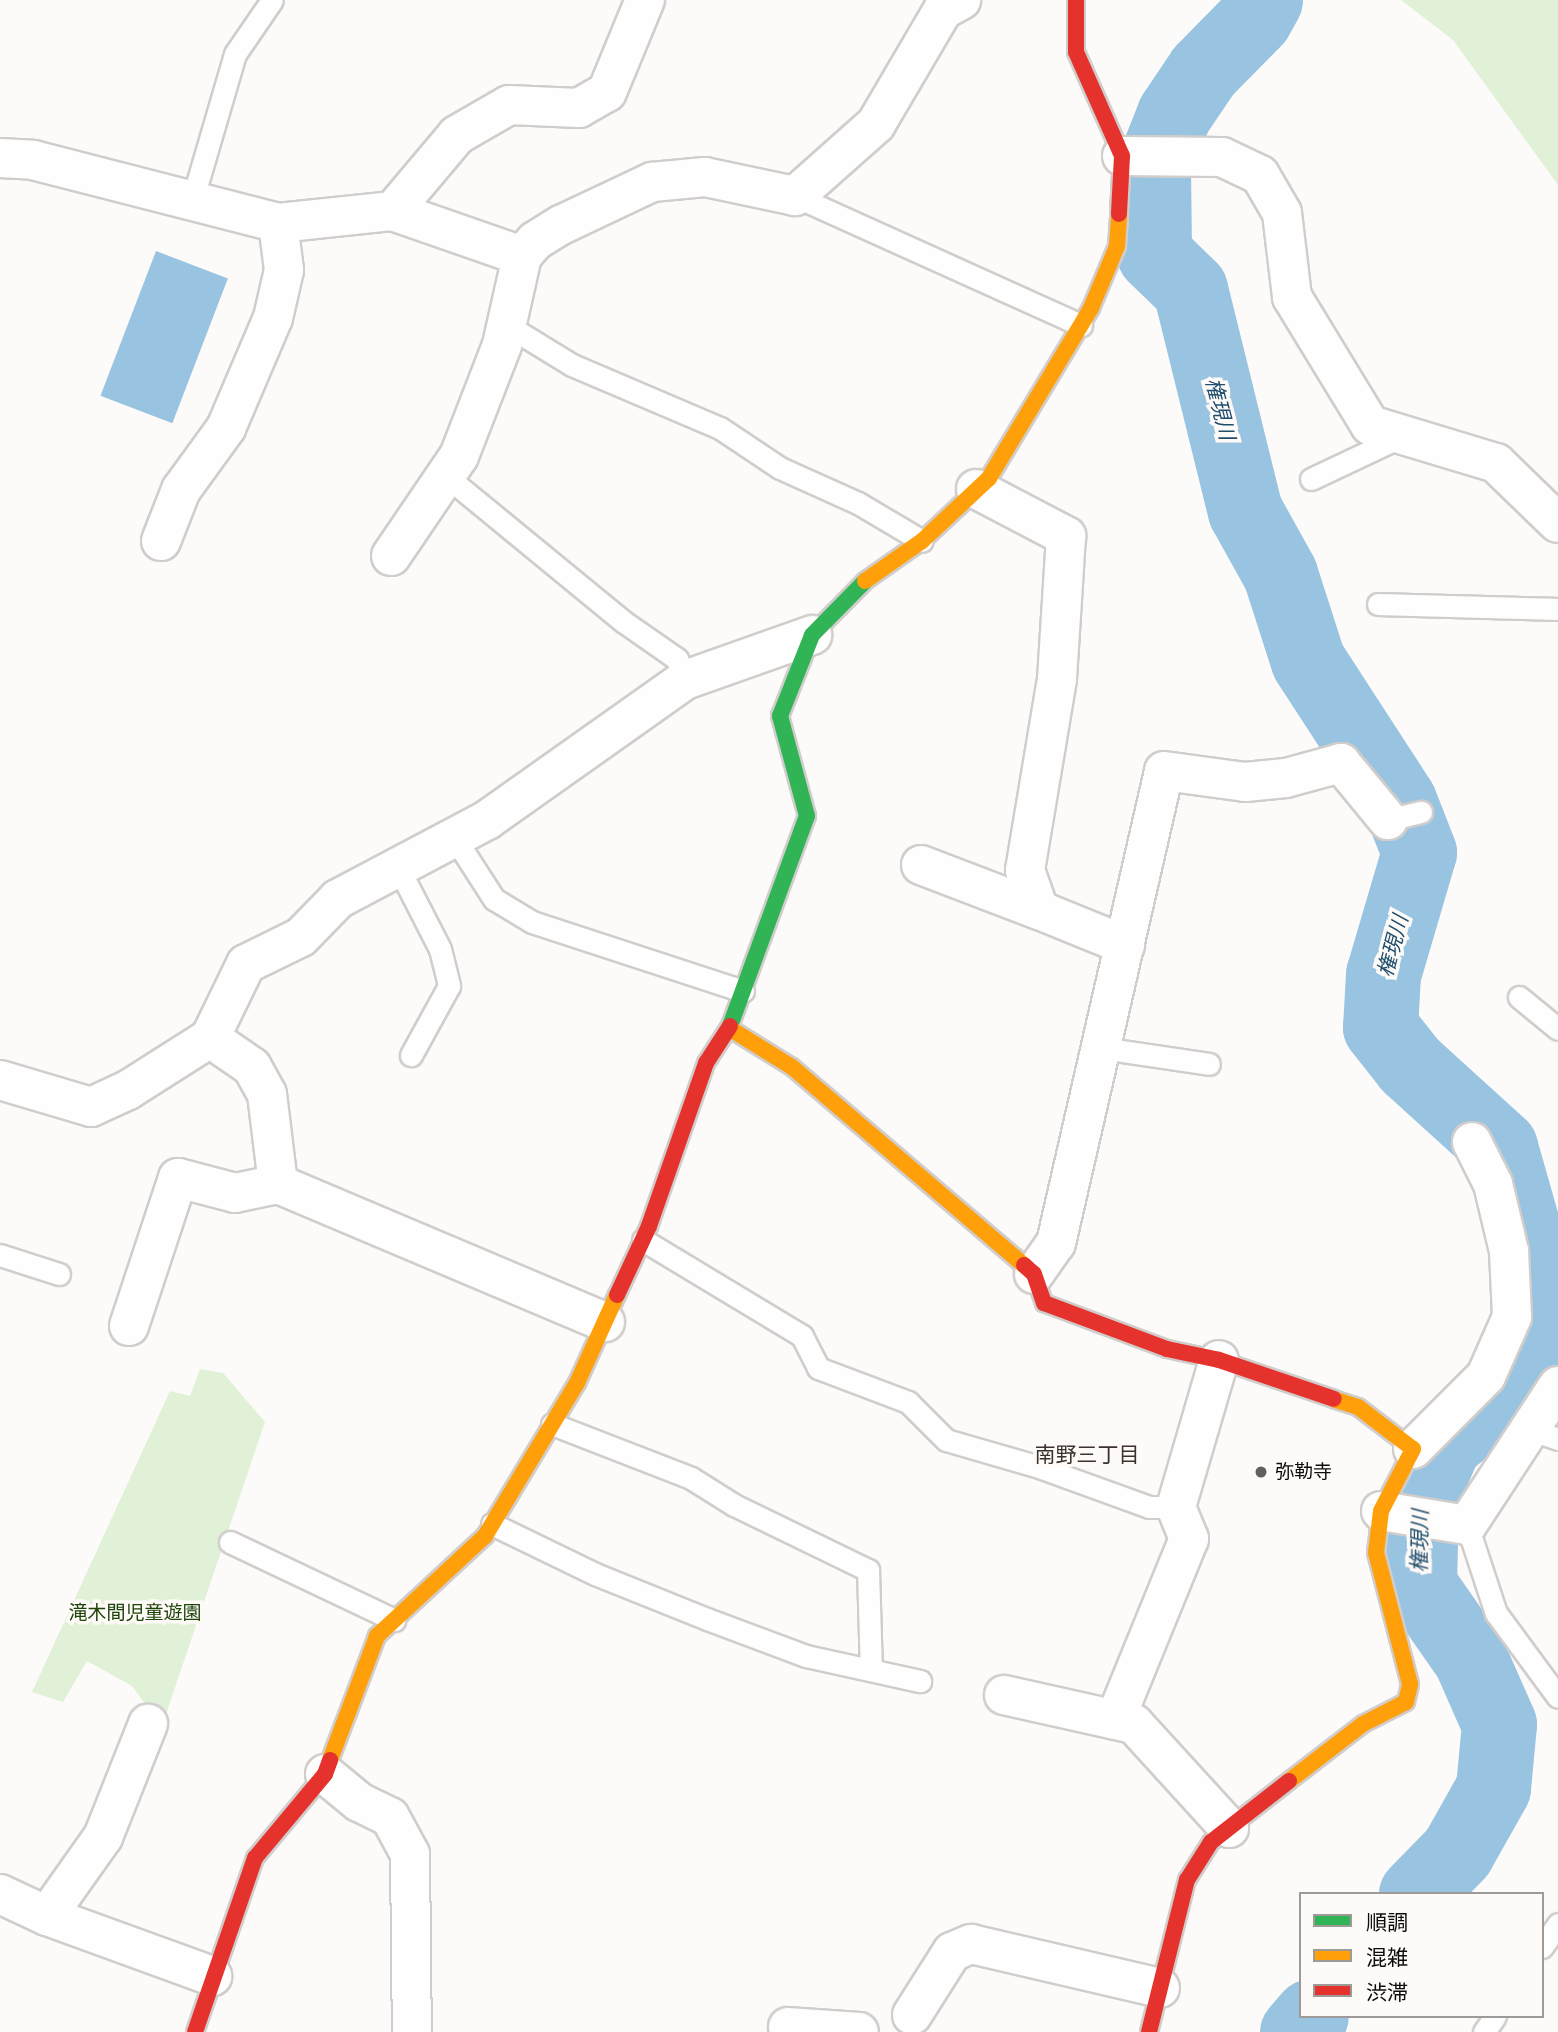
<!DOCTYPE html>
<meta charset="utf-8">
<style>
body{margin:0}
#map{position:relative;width:1558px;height:2032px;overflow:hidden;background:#fdfbf9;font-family:"Work Sans","Noto Sans JP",sans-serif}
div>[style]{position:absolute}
.green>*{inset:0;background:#e0f1d7}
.water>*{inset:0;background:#99c4e1;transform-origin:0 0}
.river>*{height:75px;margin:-37.5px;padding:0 37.5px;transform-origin:37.5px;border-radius:37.5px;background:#99c4e1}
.roads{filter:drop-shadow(2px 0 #d0cdcb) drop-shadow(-2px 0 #d0cdcb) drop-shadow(0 2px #d0cdcb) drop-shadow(0 -2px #d0cdcb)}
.lane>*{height:21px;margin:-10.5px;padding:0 10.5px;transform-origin:10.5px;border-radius:10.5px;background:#fffefe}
.street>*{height:38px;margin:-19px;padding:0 19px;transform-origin:19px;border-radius:19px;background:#fffefe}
.fast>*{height:16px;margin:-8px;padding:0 8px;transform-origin:8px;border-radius:8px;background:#30b455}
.slow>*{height:16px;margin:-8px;padding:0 8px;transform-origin:8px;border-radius:8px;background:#ff9f0a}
.jam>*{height:16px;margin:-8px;padding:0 8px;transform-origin:8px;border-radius:8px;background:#e5322d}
.dots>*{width:19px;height:19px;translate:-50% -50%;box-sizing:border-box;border:4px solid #fefaf8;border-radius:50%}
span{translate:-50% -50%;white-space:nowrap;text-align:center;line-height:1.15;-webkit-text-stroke:7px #fefaf8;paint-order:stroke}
.poi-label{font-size:19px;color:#0e0b09}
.left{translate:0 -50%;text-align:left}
.park-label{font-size:19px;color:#1d4409}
.water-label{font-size:21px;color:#1f4e6d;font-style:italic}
.neighbourhood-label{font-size:21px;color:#39322f}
.legend{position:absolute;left:1299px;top:1892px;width:245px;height:126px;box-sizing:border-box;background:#fefaf8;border:2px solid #9e9a98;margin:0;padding:9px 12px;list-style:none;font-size:21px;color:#0e0b09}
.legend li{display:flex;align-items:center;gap:14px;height:35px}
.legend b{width:35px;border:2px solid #9e9a98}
</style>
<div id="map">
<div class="green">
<div style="clip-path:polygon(1401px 0,1558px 0,1558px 185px,1453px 40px)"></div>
<div style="clip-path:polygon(200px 1369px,223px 1373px,265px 1422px,165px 1717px,149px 1709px,132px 1686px,87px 1661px,63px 1702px,32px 1692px,170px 1391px,190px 1396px)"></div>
</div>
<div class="water">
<div style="left:156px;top:251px;width:77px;height:155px;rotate:21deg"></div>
</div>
<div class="river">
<div style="left:1265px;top:0;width:21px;rotate:119deg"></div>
<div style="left:1255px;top:18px;width:74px;rotate:134.5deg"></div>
<div style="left:1203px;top:71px;width:52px;rotate:124deg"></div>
<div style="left:1174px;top:114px;width:57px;rotate:111.6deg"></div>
<div style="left:1153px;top:167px;width:87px;rotate:89.3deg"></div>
<div style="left:1154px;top:254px;width:50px;rotate:44.2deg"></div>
<div style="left:1190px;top:289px;width:229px;rotate:76.1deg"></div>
<div style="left:1245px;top:511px;width:72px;rotate:60.9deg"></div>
<div style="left:1280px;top:574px;width:91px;rotate:72.2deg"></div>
<div style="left:1308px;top:661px;width:167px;rotate:57deg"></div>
<div style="left:1399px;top:801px;width:55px;rotate:68.6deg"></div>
<div style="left:1419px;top:852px;width:127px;rotate:106.4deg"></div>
<div style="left:1383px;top:974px;width:53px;rotate:93.2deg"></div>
<div style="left:1380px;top:1027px;width:48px;rotate:51.7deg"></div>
<div style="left:1410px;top:1065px;width:122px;rotate:42.3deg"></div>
<div style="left:1500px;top:1147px;width:121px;rotate:74.1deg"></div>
<div style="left:1533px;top:1263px;width:80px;rotate:90deg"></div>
<div style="left:1533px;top:1343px;width:61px;rotate:119.5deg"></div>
<div style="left:1503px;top:1396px;width:75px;rotate:141.5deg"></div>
<div style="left:1444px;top:1443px;width:60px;rotate:112.7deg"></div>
<div style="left:1421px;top:1498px;width:87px;rotate:91.3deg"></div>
<div style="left:1419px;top:1585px;width:89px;rotate:55.1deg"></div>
<div style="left:1470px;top:1658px;width:72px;rotate:66.3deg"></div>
<div style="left:1499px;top:1724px;width:64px;rotate:95.4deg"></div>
<div style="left:1493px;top:1788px;width:73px;rotate:119.4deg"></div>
<div style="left:1457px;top:1852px;width:59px;rotate:134.3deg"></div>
<div style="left:1297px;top:2032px;width:21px;rotate:-49deg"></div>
</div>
<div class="roads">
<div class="lane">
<div style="left:795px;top:196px;width:314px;rotate:24.3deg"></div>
<div style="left:192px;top:201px;width:153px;rotate:-73.7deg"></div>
<div style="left:235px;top:54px;width:65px;rotate:-55.6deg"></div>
<div style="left:505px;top:324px;width:79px;rotate:31.5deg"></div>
<div style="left:572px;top:365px;width:161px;rotate:23.1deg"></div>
<div style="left:720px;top:428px;width:72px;rotate:33.7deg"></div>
<div style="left:780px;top:468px;width:85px;rotate:24.2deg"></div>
<div style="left:858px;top:503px;width:74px;rotate:30.7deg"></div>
<div style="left:446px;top:476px;width:230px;rotate:39.4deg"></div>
<div style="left:624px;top:622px;width:65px;rotate:34.9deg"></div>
<div style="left:677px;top:659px;width:22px;rotate:69deg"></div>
<div style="left:1311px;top:479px;width:103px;rotate:-25.3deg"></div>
<div style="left:1378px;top:604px;width:180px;rotate:1.6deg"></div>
<div style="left:1388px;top:820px;width:34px;rotate:-14deg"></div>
<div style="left:454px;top:837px;width:74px;rotate:57.2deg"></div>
<div style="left:494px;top:899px;width:44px;rotate:31.2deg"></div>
<div style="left:532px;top:922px;width:222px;rotate:18.1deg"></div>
<div style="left:398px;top:867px;width:92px;rotate:62.9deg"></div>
<div style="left:440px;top:949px;width:38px;rotate:76deg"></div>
<div style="left:449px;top:986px;width:79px;rotate:118.8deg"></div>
<div style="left:1519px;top:997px;width:50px;rotate:39.4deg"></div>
<div style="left:1101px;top:1048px;width:109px;rotate:8.4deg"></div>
<div style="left:643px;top:1240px;width:186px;rotate:31.1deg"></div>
<div style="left:802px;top:1336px;width:36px;rotate:63deg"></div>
<div style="left:818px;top:1368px;width:96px;rotate:20.7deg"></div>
<div style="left:908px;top:1402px;width:54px;rotate:45deg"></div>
<div style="left:946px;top:1440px;width:94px;rotate:16.1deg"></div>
<div style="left:1036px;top:1466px;width:120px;rotate:19.9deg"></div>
<div style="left:1149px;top:1507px;width:27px"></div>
<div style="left:0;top:1255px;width:62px;rotate:17.9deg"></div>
<div style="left:552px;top:1424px;width:149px;rotate:21.2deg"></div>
<div style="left:691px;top:1478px;width:51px;rotate:32.1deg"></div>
<div style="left:734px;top:1505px;width:149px;rotate:25.9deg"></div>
<div style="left:868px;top:1570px;width:99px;rotate:88.3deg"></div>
<div style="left:1529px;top:1429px;width:31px;rotate:19deg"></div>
<div style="left:492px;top:1524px;width:114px;rotate:25.9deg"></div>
<div style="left:595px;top:1574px;width:121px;rotate:21.9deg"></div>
<div style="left:707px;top:1619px;width:106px;rotate:20.5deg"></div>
<div style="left:806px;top:1656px;width:117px;rotate:12.4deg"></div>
<div style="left:1467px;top:1525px;width:93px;rotate:71.8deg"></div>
<div style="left:1496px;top:1613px;width:104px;rotate:53.6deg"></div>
<div style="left:230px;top:1542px;width:182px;rotate:25.4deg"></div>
<div style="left:1542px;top:1947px;width:28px;rotate:-55deg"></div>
<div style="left:1484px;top:2032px;width:19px;rotate:-55deg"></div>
</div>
<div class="street">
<div style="left:1122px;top:156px;width:100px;rotate:0.6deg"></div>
<div style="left:1222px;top:157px;width:42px;rotate:25.3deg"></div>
<div style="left:1260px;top:175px;width:44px;rotate:59.9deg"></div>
<div style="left:1282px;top:213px;width:85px;rotate:83.2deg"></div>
<div style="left:1292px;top:297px;width:150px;rotate:58.6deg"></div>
<div style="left:1370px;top:425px;width:132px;rotate:16.8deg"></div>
<div style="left:1496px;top:463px;width:86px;rotate:44.1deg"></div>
<div style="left:0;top:158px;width:33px;rotate:3deg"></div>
<div style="left:33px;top:160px;width:253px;rotate:14.4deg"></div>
<div style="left:278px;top:223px;width:116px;rotate:-6deg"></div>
<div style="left:393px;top:211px;width:99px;rotate:-49.9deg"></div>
<div style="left:457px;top:135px;width:60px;rotate:-30deg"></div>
<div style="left:509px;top:105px;width:70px;rotate:2.5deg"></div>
<div style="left:579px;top:108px;width:32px;rotate:-30deg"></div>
<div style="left:607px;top:92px;width:100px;rotate:-67.6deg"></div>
<div style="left:522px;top:256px;width:20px;rotate:-49deg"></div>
<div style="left:535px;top:241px;width:31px;rotate:-32deg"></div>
<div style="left:561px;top:225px;width:101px;rotate:-25.3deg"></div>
<div style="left:652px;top:182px;width:53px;rotate:-5.4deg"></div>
<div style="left:705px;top:177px;width:92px;rotate:11.9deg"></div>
<div style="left:795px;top:196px;width:108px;rotate:-41.6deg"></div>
<div style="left:876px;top:124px;width:132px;rotate:-59.6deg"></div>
<div style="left:943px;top:10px;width:21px;rotate:-29deg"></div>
<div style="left:976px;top:489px;width:102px;rotate:27.6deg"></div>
<div style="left:1066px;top:536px;width:143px;rotate:93.6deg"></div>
<div style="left:1057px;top:679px;width:194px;rotate:99.5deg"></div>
<div style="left:1025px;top:870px;width:42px;rotate:70.7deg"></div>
<div style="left:1039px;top:910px;width:93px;rotate:22.1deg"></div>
<div style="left:161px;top:541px;width:55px;rotate:-68.6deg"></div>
<div style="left:181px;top:490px;width:77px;rotate:-54deg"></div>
<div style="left:226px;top:428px;width:120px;rotate:-66.9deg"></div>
<div style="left:273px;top:318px;width:49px;rotate:-77.1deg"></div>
<div style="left:284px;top:270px;width:47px;rotate:-97.3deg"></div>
<div style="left:391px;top:556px;width:121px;rotate:-55.8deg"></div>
<div style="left:459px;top:456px;width:119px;rotate:-68.8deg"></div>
<div style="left:502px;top:345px;width:91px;rotate:-77.3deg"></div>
<div style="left:522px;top:256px;width:137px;rotate:-160.8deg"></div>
<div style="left:921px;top:865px;width:126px;rotate:20.9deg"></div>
<div style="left:210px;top:1038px;width:51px;rotate:34.6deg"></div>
<div style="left:252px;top:1067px;width:31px;rotate:61deg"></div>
<div style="left:267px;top:1094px;width:91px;rotate:83deg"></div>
<div style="left:278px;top:1184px;width:355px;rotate:22.9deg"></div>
<div style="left:0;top:1080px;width:95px;rotate:16.5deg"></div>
<div style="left:91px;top:1107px;width:41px;rotate:-24.7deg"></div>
<div style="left:128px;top:1090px;width:97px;rotate:-32.4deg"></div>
<div style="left:210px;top:1038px;width:82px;rotate:-64.1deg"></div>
<div style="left:246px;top:964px;width:61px;rotate:-26.1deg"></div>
<div style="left:301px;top:937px;width:53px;rotate:-45.8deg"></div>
<div style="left:338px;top:899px;width:169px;rotate:-27.9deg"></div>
<div style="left:487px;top:820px;width:242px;rotate:-35.3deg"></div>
<div style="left:685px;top:680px;width:135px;rotate:-19.5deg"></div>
<div style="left:1034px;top:1274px;width:38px;rotate:-55deg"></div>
<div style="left:1056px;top:1243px;width:484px;rotate:-77.1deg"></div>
<div style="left:1164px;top:771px;width:82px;rotate:7.7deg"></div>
<div style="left:1245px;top:782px;width:41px;rotate:-5.6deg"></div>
<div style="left:1286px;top:778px;width:57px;rotate:-15.3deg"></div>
<div style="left:1341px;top:763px;width:74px;rotate:50.5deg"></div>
<div style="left:129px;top:1326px;width:156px;rotate:-71.7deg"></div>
<div style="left:178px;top:1178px;width:59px;rotate:14.7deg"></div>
<div style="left:235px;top:1193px;width:44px;rotate:-11.8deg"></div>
<div style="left:1413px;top:1449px;width:103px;rotate:-45deg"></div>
<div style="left:1486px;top:1376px;width:64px;rotate:-66.2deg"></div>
<div style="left:1512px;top:1317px;width:66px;rotate:-92.6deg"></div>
<div style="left:1509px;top:1251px;width:69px;rotate:-103.4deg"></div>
<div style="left:1493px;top:1184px;width:47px;rotate:-116.6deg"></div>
<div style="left:1381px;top:1511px;width:87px;rotate:9.2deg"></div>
<div style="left:1467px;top:1525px;width:166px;rotate:-56.8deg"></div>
<div style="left:1004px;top:1695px;width:133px;rotate:12.6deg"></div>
<div style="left:1134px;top:1724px;width:141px;rotate:47.6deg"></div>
<div style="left:1115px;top:1720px;width:196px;rotate:-67.8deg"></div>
<div style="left:1189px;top:1539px;width:35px;rotate:-112deg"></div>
<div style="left:1176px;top:1507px;width:153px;rotate:-73.7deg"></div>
<div style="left:325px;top:1774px;width:44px;rotate:39.5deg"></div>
<div style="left:359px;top:1802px;width:34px;rotate:26deg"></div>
<div style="left:390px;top:1817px;width:42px;rotate:61.6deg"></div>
<div style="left:410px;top:1854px;width:178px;rotate:89.4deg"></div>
<div style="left:0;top:1894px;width:52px;rotate:25.1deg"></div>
<div style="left:47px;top:1916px;width:176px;rotate:20deg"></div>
<div style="left:47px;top:1916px;width:97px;rotate:-54.7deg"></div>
<div style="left:103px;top:1837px;width:122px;rotate:-68.3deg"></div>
<div style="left:912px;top:2015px;width:75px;rotate:-57.6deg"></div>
<div style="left:952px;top:1952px;width:21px;rotate:-23deg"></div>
<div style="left:971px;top:1944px;width:194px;rotate:13.1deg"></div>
<div style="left:788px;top:2027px;width:71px;rotate:4deg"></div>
</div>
<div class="fast">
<div style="left:730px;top:1026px;width:224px;rotate:-69.9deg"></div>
<div style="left:807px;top:816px;width:104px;rotate:-105.1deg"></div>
<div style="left:780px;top:716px;width:87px;rotate:-68.4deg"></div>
<div style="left:812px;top:635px;width:76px;rotate:-45.5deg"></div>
</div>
<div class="slow">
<div style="left:865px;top:581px;width:70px;rotate:-35.1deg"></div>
<div style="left:922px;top:541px;width:92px;rotate:-43.2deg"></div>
<div style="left:989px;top:478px;width:198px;rotate:-59deg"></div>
<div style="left:1091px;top:308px;width:67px;rotate:-67.2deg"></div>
<div style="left:1117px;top:246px;width:32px;rotate:-86deg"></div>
<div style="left:729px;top:1028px;width:74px;rotate:31.8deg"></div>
<div style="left:792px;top:1067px;width:305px;rotate:40.5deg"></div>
<div style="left:330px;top:1760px;width:133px;rotate:-69.2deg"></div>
<div style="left:377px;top:1636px;width:147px;rotate:-42.8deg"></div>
<div style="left:485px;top:1536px;width:179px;rotate:-59deg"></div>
<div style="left:577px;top:1383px;width:97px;rotate:-65.6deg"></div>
<div style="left:1289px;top:1781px;width:93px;rotate:-37.6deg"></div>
<div style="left:1363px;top:1724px;width:48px;rotate:-27.1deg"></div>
<div style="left:1406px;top:1702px;width:18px;rotate:-77deg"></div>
<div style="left:1410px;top:1684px;width:135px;rotate:-104.5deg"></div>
<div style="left:1376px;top:1553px;width:42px;rotate:-83.2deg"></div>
<div style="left:1381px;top:1511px;width:70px;rotate:-62.7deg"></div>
<div style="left:1413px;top:1449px;width:69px;rotate:-142.6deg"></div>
<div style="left:1358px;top:1407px;width:25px;rotate:-162deg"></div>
</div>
<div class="jam">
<div style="left:1076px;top:0;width:52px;rotate:90deg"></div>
<div style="left:1076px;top:52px;width:114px;rotate:66.1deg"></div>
<div style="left:1122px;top:156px;width:58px;rotate:93deg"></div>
<div style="left:1024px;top:1265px;width:13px;rotate:42deg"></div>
<div style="left:1034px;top:1274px;width:31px;rotate:71deg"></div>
<div style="left:1044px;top:1303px;width:131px;rotate:20.5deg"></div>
<div style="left:1167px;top:1349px;width:53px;rotate:11.9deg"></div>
<div style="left:1219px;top:1360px;width:121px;rotate:18.7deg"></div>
<div style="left:617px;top:1295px;width:76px;rotate:-65.1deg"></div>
<div style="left:649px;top:1226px;width:173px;rotate:-70.7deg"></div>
<div style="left:706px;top:1063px;width:44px;rotate:-57deg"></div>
<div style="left:195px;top:2032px;width:184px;rotate:-71deg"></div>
<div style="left:255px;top:1858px;width:109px;rotate:-50.2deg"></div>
<div style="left:325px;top:1774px;width:15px;rotate:-70deg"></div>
<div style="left:1149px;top:2032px;width:157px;rotate:-76deg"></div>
<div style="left:1187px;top:1880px;width:45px;rotate:-57.7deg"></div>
<div style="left:1211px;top:1842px;width:99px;rotate:-38deg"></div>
</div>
</div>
<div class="dots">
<div style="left:1261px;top:1472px;background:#625f5d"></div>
</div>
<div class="poi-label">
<span class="left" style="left:1275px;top:1472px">弥勒寺</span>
</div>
<div class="park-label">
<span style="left:135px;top:1613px">滝木間児童遊園</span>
</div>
<div class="water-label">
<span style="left:1220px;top:409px;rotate:76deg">権現川</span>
<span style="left:1393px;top:946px;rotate:-75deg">権現川</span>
<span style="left:1420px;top:1541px;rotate:-89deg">権現川</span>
</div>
<div class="neighbourhood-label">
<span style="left:1087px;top:1455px">南野三丁目</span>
</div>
<ul class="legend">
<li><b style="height:9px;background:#30b455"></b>順調</li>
<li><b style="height:9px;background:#ff9f0a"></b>混雑</li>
<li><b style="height:9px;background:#e5322d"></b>渋滞</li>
</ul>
</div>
